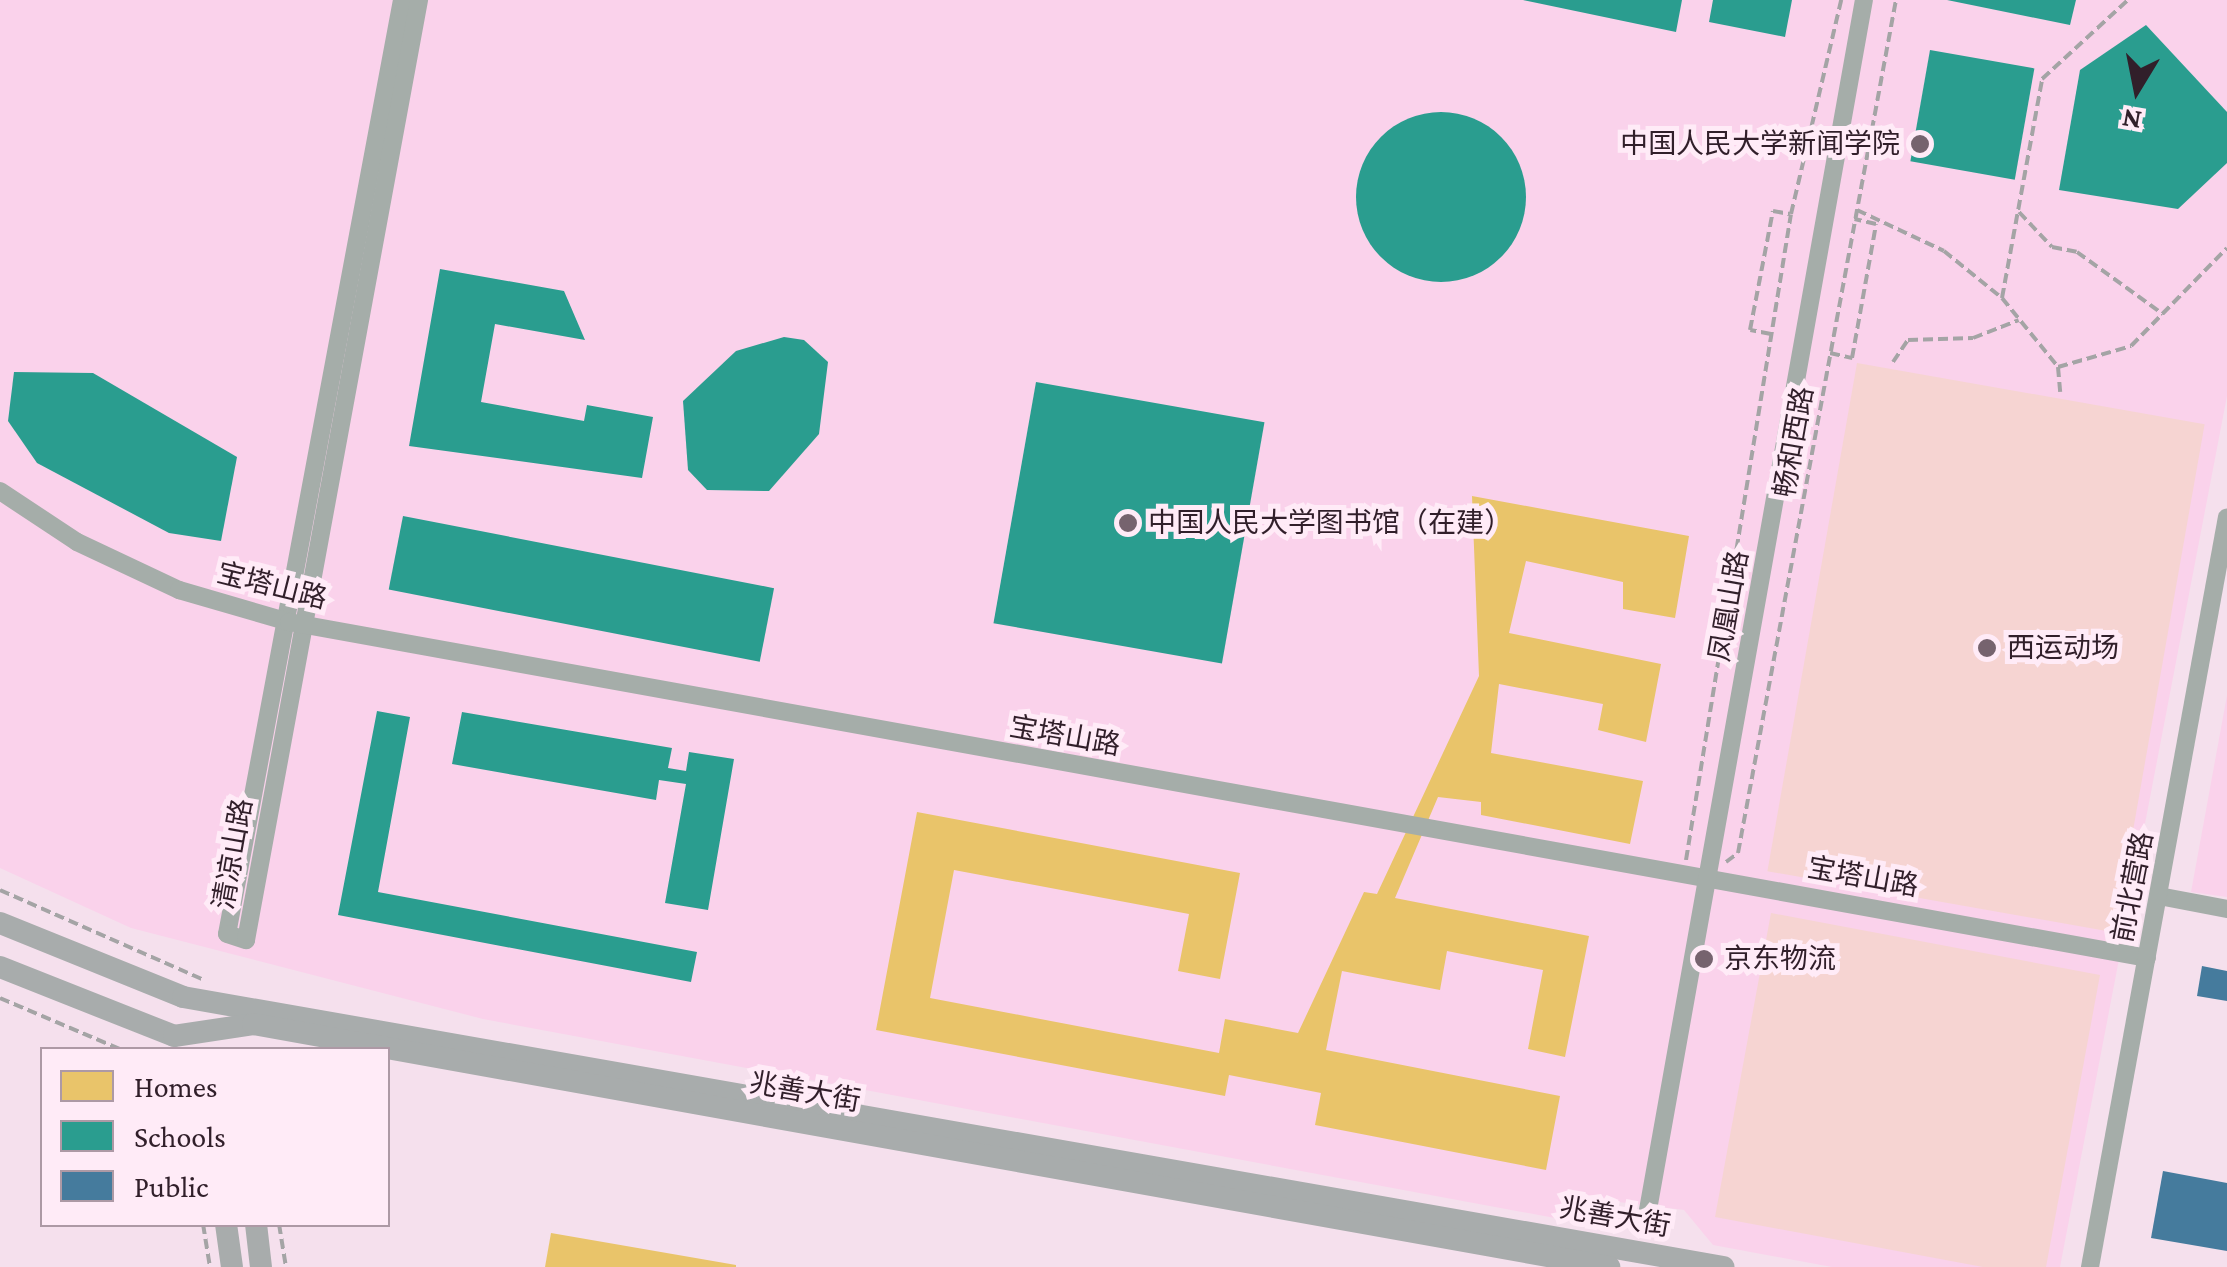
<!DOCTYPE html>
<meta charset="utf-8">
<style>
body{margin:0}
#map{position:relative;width:2227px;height:1267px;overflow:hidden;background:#f5e0ed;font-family:"Crimson Pro","Noto Sans SC",serif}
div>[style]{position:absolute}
.built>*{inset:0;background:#fad2eb}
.green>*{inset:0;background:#f6d4d2;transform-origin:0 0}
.homes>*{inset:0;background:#e9c46a}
.schools>*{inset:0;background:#2a9d8f;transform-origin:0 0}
.round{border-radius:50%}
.public>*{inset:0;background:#457b9d}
.path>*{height:4px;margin-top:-2px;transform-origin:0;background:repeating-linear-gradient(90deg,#a4a4a5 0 10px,transparent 0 15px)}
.minor>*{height:18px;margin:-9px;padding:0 9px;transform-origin:9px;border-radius:9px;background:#a5ada9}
.major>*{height:22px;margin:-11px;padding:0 11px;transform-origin:11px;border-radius:11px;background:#a8acac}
.dots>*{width:28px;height:28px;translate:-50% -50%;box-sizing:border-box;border:5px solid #ffebf7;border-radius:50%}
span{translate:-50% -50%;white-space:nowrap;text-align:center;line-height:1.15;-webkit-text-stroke:10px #ffebf7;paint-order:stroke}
.poi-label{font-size:28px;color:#311f2a}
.right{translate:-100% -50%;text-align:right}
.left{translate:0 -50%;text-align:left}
.street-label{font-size:28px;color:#311f2a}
.legend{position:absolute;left:40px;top:1047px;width:350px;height:180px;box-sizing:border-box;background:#ffebf7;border:2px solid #ad99a5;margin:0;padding:12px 18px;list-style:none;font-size:30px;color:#311f2a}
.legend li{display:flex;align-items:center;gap:20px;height:50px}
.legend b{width:50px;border:2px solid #ad99a5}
.north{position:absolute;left:2087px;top:40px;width:100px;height:100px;-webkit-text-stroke:8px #ffebf7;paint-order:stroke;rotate:190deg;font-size:28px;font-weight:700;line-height:40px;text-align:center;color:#311f2a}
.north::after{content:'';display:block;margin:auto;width:35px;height:45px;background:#311f2a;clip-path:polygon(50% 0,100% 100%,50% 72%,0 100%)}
</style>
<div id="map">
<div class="built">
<div style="clip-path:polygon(0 0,2227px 0,2227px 396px,2060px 1267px,1832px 1267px,1713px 1245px,1684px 1210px,1619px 1202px,1592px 1225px,483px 1019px,131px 928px,0 868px)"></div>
<div style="clip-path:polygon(2227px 695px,2227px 897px,2191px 892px)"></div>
</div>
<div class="green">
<div style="left:1857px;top:363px;width:353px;height:516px;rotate:10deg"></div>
<div style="clip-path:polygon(1771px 913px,2100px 975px,2046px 1267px,1983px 1267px,1715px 1217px)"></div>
</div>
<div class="homes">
<div style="clip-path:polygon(1472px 496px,1689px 536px,1675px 618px,1623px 609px,1623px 582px,1526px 561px,1509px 633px,1661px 664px,1646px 742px,1598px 730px,1603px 704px,1499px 684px,1491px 753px,1643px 781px,1630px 844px,1481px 815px,1481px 802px,1438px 797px,1395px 898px,1589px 936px,1565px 1057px,1528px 1049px,1543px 970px,1447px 951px,1440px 990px,1342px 971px,1326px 1050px,1560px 1096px,1546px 1170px,1315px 1125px,1321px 1093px,1229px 1075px,1225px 1096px,876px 1030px,917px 812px,1240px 873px,1220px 979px,1178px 971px,1189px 914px,954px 870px,930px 998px,1219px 1053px,1225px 1019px,1298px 1033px,1364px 892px,1377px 894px,1479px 676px)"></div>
<div style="clip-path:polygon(551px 1233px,736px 1265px,736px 1267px,545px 1267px)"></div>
</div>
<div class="schools">
<div style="clip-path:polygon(1523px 0,1682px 0,1676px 32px)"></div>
<div style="clip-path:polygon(1713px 0,1792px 0,1785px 37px,1709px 22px)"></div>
<div style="clip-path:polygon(1947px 0,2076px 0,2070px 25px)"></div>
<div style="clip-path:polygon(2146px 25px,2227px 112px,2227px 163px,2178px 209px,2059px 190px,2080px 70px)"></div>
<div style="left:1930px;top:50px;width:106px;height:113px;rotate:10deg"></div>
<div class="round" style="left:1356px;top:112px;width:170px;height:170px"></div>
<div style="clip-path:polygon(440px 269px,564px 291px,585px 340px,495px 324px,481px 402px,584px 421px,587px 405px,653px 417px,642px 478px,409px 446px)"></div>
<div style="clip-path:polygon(784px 337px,804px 340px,828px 362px,819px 434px,769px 491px,707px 490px,688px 470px,683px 401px,736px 351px)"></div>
<div style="clip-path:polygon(14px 372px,93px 373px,237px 457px,221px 541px,169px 533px,37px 463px,8px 421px)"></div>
<div style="left:1036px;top:382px;width:232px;height:245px;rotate:10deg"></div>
<div style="left:403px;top:516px;width:378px;height:75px;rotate:11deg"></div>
<div style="clip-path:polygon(377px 711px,410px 717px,378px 892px,697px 952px,691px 982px,338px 915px)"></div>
<div style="clip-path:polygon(462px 712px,672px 748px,668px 768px,686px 771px,689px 752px,734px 759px,708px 910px,665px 903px,686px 784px,659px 780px,656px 800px,452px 764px)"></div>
</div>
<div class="public">
<div style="clip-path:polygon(2202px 966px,2227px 971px,2227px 1001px,2197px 996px)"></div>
<div style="clip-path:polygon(2163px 1171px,2227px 1183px,2227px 1251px,2151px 1238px)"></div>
</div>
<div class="path">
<div style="left:1857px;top:210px;width:96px;rotate:25.2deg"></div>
<div style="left:1944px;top:251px;width:75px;rotate:39deg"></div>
<div style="left:2002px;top:298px;width:89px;rotate:50.9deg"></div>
<div style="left:2058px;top:367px;width:25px;rotate:85deg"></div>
<div style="left:2019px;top:212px;width:48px;rotate:46.7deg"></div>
<div style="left:2052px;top:247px;width:25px;rotate:11deg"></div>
<div style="left:2077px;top:252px;width:106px;rotate:35.8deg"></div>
<div style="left:2002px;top:298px;width:223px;rotate:-79.6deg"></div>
<div style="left:2042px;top:79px;width:117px;rotate:-42.6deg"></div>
<div style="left:1771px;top:334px;width:21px;rotate:-169deg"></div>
<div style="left:1750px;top:330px;width:121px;rotate:-79.1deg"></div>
<div style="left:1773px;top:211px;width:17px;rotate:10deg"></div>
<div style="left:1830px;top:353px;width:23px;rotate:13deg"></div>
<div style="left:1852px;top:358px;width:136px;rotate:-79.8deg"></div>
<div style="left:1876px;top:224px;width:22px;rotate:-167deg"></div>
<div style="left:1893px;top:362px;width:27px;rotate:-56deg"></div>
<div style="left:1908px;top:340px;width:65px;rotate:-1.8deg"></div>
<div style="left:1973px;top:338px;width:49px;rotate:-21.4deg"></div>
<div style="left:2058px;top:367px;width:76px;rotate:-16deg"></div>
<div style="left:2131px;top:346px;width:137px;rotate:-45.6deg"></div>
<div style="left:1686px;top:860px;width:654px;rotate:-80.77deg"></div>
<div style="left:1791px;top:214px;width:220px;rotate:-76.8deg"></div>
<div style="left:1726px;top:862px;width:15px;rotate:-37deg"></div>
<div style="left:1738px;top:853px;width:868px;rotate:-79.51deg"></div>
<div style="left:0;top:890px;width:223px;rotate:23.8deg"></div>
<div style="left:0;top:998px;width:133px;rotate:23.1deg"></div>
<div style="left:203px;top:1224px;width:44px;rotate:80.8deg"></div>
<div style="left:279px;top:1224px;width:44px;rotate:80.8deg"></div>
</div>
<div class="minor">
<div style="left:402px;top:0;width:950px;rotate:100.61deg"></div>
<div style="left:227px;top:934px;width:20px;rotate:18deg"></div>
<div style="left:246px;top:940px;width:956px;rotate:-79.57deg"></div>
<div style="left:0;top:491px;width:92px;rotate:33.5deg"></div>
<div style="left:77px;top:542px;width:113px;rotate:25.2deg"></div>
<div style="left:179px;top:590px;width:115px;rotate:16.2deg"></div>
<div style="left:289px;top:622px;width:1888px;rotate:10.25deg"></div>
<div style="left:2159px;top:896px;width:69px;rotate:10.8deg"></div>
<div style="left:1646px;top:1221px;width:1240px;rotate:-79.88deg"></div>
<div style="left:2090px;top:1267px;width:762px;rotate:-79.65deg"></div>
</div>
<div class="major">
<div style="left:0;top:923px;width:197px;rotate:22deg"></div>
<div style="left:183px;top:997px;width:1564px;rotate:9.94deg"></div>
<div style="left:0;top:967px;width:187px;rotate:21.6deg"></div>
<div style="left:174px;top:1036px;width:80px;rotate:-8.6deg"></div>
<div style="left:253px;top:1024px;width:1378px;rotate:10.16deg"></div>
<div style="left:226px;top:1224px;width:43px;rotate:82.1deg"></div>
<div style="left:256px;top:1224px;width:43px;rotate:83.4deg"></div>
</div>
<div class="dots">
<div style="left:1920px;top:144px;background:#76636e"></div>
<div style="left:1128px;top:523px;background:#76636e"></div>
<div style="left:1987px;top:648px;background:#76636e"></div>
<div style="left:1704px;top:959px;background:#76636e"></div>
</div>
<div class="poi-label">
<span class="right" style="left:1900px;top:144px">中国人民大学新闻学院</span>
<span class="left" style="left:1148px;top:523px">中国人民大学图书馆（在建）</span>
<span class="left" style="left:2007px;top:648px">西运动场</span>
<span class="left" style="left:1724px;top:959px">京东物流</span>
</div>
<div class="street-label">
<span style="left:1794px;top:442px;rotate:-80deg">畅和西路</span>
<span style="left:272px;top:586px;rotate:14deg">宝塔山路</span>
<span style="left:1729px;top:606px;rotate:-80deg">凤凰山路</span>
<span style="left:1065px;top:736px;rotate:10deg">宝塔山路</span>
<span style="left:233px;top:854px;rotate:-80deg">清凉山路</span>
<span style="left:1863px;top:877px;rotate:10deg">宝塔山路</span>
<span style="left:2133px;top:887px;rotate:-79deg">前北营路</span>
<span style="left:805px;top:1092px;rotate:10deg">兆善大街</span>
<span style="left:1615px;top:1217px;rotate:10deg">兆善大街</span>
</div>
<ul class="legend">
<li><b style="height:28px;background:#e9c46a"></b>Homes</li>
<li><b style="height:28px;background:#2a9d8f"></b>Schools</li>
<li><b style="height:28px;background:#457b9d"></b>Public</li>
</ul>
<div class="north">N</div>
</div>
